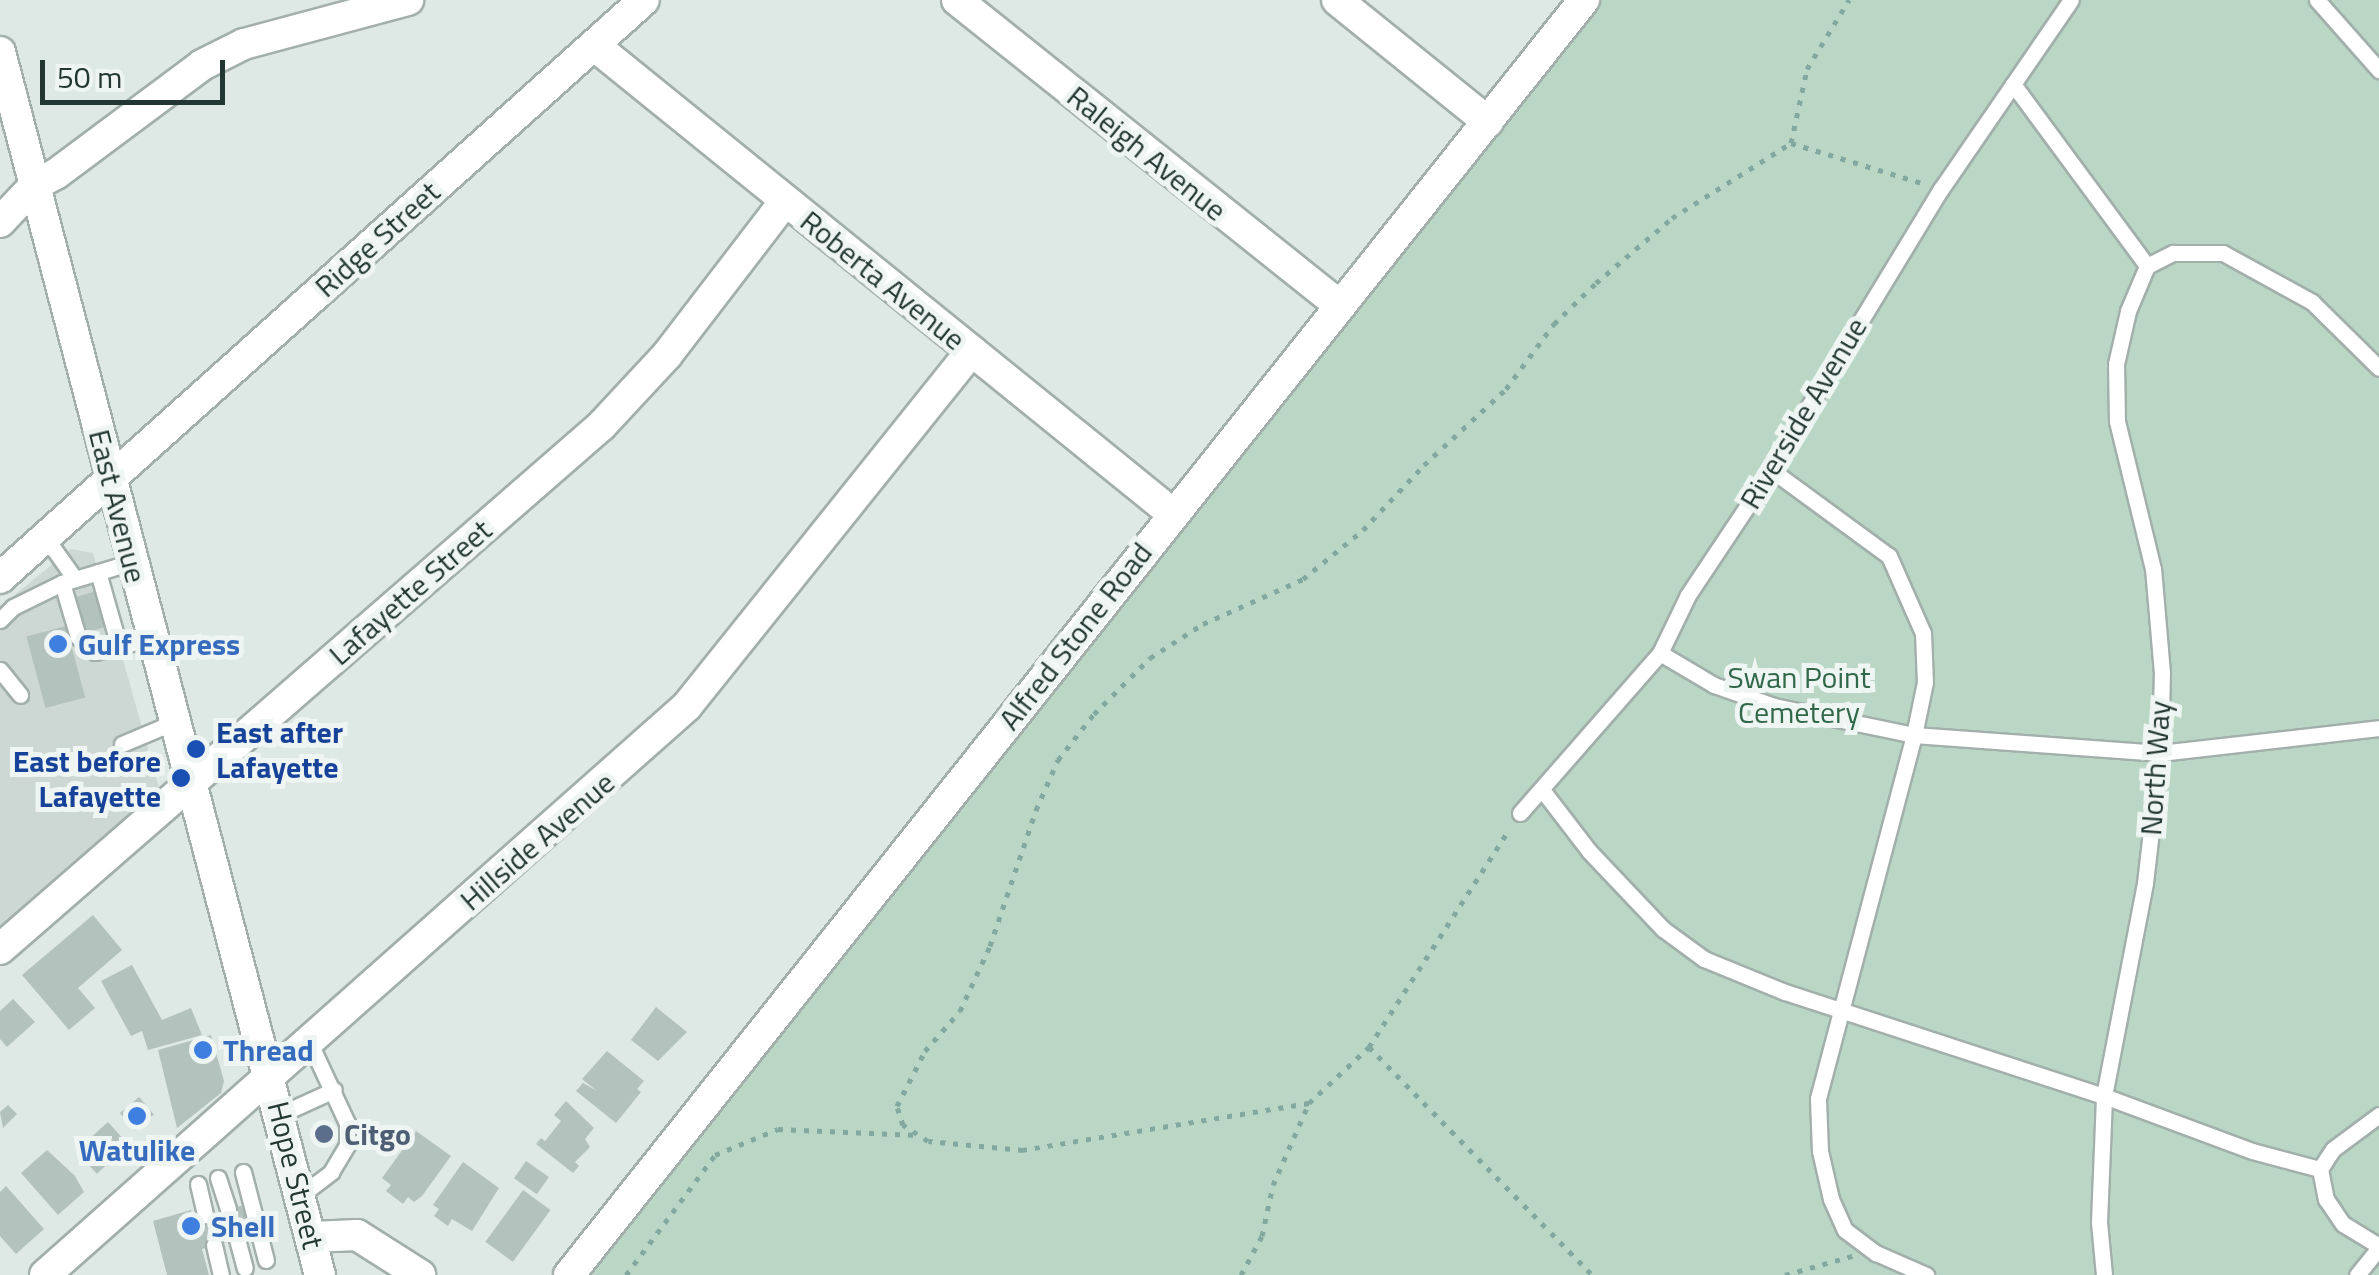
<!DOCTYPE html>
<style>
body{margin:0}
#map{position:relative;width:2379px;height:1275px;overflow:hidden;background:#dee8e4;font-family:"Titillium Web",sans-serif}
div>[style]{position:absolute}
.built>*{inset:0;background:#cdd7d3}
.green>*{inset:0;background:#b9d7c4}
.building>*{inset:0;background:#b4c2bd;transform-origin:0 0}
.path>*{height:5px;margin-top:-2.5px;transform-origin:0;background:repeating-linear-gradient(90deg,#82a89f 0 5px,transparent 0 13px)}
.roads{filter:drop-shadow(2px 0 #a2afab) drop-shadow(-2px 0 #a2afab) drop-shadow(0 2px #a2afab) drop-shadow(0 -2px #a2afab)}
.service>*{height:15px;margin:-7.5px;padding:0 7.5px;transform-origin:7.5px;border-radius:7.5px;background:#fff}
.minor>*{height:30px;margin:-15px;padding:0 15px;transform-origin:15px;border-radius:15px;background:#fff}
.tertiary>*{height:30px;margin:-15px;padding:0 15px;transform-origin:15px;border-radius:15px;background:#fff}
.secondary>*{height:30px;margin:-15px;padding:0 15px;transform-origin:15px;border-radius:15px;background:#fff}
.dots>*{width:28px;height:28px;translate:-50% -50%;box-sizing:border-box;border:5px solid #eef5f2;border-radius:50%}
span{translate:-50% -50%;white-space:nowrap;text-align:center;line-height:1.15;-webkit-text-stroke:10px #eef5f2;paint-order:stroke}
.street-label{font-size:30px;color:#223632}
.shop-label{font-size:30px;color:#366cbe;font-weight:700}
.left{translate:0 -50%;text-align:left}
.park-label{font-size:30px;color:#31684a}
.transit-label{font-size:30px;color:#164399;font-weight:700}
.right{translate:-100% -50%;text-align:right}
.service-label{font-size:30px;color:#4e5e75;font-weight:700}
.scale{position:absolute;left:40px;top:60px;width:185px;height:45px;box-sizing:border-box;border:5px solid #223632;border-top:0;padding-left:12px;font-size:30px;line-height:35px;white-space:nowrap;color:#223632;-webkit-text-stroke:8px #eef5f2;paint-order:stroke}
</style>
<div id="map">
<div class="built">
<div style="clip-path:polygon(71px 549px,93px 553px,159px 788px,0 928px,0 607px)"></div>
</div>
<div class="green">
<div style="clip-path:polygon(1585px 0,2379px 0,2379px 1275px,581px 1275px)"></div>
</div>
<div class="building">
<div style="left:100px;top:590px;width:37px;height:28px;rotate:74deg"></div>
<div style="left:66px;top:626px;width:74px;height:41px;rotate:75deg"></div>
<div style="clip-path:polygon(93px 915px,122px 950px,78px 988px,95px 1008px,69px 1030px,22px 975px)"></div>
<div style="clip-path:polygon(132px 965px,162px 1020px,191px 1008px,202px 1035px,148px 1050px,142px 1031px,131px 1036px,101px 981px)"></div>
<div style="clip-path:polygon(13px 999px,35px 1022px,7px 1047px,0 1039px,0 1011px)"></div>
<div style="clip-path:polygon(656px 1007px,687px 1032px,658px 1061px,631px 1040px)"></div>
<div style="clip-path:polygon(211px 1035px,224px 1081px,221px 1093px,177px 1128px,158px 1050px)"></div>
<div style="clip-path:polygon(607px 1051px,644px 1081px,637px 1089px,641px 1092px,616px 1123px,576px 1091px,583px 1083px,597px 1091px,582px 1079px)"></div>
<div style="left:139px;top:1097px;width:23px;height:25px;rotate:50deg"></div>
<div style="clip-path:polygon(566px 1101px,594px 1128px,585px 1139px,590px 1147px,575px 1162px,579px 1166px,573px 1173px,536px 1144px,541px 1138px,545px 1141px,561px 1121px,554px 1115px)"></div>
<div style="clip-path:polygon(8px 1105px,17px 1114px,3px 1128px,0 1112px)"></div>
<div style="left:108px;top:1122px;width:31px;height:43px;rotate:48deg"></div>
<div style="clip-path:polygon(416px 1131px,451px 1156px,422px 1196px,414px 1202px,408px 1197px,403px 1204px,386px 1191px,391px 1185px,382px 1178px)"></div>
<div style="clip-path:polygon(47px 1150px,75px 1176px,84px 1192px,58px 1215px,21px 1173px)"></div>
<div style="left:526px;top:1161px;width:28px;height:21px;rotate:35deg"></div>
<div style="clip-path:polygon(463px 1162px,499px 1188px,472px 1231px,452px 1219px,448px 1226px,434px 1216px,439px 1209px,433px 1205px)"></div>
<div style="clip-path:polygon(6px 1186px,44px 1229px,16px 1254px,0 1236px,0 1192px)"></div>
<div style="left:523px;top:1190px;width:34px;height:64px;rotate:36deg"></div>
<div style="clip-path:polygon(244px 1205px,252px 1235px,202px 1249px,209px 1275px,167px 1275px,153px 1221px,191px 1210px,193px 1219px)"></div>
</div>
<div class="path">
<div style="left:1791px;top:143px;width:137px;rotate:17deg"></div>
<div style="left:1369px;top:1047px;width:319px;rotate:45.6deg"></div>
<div style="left:1309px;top:1103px;width:290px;rotate:170.7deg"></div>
<div style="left:1023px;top:1150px;width:95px;rotate:-174.6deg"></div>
<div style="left:928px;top:1141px;width:30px;rotate:-147deg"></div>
<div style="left:903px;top:1125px;width:20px;rotate:-108deg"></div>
<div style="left:897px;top:1106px;width:62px;rotate:-63deg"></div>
<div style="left:925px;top:1051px;width:53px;rotate:-48.8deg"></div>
<div style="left:960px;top:1011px;width:72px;rotate:-65.2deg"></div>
<div style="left:990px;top:946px;width:144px;rotate:-71.3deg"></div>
<div style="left:1036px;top:810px;width:55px;rotate:-66.3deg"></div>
<div style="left:1058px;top:760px;width:58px;rotate:-52deg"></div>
<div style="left:1094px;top:714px;width:79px;rotate:-45deg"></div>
<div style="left:1150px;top:658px;width:63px;rotate:-32.7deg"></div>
<div style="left:1203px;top:624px;width:110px;rotate:-24.2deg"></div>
<div style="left:1303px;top:579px;width:77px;rotate:-39.2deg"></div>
<div style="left:1363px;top:530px;width:89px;rotate:-46.8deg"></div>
<div style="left:1424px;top:465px;width:112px;rotate:-42.8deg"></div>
<div style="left:1506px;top:389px;width:81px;rotate:-53.6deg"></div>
<div style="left:1554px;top:324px;width:59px;rotate:-44.3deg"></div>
<div style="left:1596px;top:283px;width:100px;rotate:-40.5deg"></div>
<div style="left:1672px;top:218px;width:141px;rotate:-32.2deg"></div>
<div style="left:1791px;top:143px;width:76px;rotate:-77.8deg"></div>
<div style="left:1807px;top:69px;width:81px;rotate:-58.7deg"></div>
<div style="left:626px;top:1275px;width:149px;rotate:-53.4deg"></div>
<div style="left:715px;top:1155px;width:68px;rotate:-22.4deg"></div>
<div style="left:778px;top:1129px;width:139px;rotate:2.5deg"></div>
<div style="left:1241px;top:1275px;width:44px;rotate:-61.7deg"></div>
<div style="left:1262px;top:1236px;width:52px;rotate:-77.8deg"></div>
<div style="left:1273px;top:1185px;width:90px;rotate:-66.3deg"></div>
<div style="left:1309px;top:1103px;width:82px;rotate:-43deg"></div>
<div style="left:1369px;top:1047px;width:258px;rotate:-57.2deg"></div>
<div style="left:1785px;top:1275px;width:70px;rotate:-15.8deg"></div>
</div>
<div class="roads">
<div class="service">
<div style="left:2317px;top:0;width:94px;rotate:48.5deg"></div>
<div style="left:2013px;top:84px;width:226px;rotate:53.6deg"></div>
<div style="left:2147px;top:266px;width:29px;rotate:-27deg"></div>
<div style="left:2173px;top:253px;width:50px"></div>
<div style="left:2223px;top:253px;width:102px;rotate:28.8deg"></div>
<div style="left:2312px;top:302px;width:94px;rotate:44.6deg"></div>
<div style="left:1770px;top:469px;width:147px;rotate:36.2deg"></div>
<div style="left:1889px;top:556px;width:84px;rotate:66.2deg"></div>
<div style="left:1923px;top:633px;width:49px;rotate:87.7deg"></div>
<div style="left:1925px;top:682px;width:54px;rotate:101.7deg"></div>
<div style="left:1914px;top:735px;width:376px;rotate:104.8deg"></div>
<div style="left:1818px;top:1099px;width:52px;rotate:87.8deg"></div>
<div style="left:1820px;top:1151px;width:49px;rotate:77.1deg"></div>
<div style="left:1831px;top:1199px;width:34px;rotate:66deg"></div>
<div style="left:1845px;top:1230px;width:39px;rotate:37deg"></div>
<div style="left:1876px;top:1253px;width:55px;rotate:23.7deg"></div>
<div style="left:46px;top:538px;width:50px;rotate:54.7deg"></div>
<div style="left:132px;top:562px;width:73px;rotate:163.3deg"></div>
<div style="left:62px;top:583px;width:56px;rotate:73.5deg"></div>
<div style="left:78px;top:637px;width:23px;rotate:41deg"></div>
<div style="left:95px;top:652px;width:59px;rotate:-13.8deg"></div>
<div style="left:98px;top:572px;width:77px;rotate:74.2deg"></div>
<div style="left:0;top:620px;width:18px;rotate:-45deg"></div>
<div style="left:13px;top:607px;width:55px;rotate:-26.1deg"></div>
<div style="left:1660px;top:653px;width:63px;rotate:30.7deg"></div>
<div style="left:1714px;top:685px;width:64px;rotate:19.3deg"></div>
<div style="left:1774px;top:706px;width:143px;rotate:11.7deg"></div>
<div style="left:1914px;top:735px;width:247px;rotate:4.2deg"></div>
<div style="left:2160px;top:753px;width:220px;rotate:-6.5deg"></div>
<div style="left:0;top:670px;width:32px;rotate:51deg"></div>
<div style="left:122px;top:744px;width:56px;rotate:-22.9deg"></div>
<div style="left:1543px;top:791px;width:76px;rotate:52.5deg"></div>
<div style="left:1589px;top:851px;width:108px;rotate:46.5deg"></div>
<div style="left:1663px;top:929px;width:51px;rotate:36.2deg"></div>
<div style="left:1704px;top:959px;width:87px;rotate:22.2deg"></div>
<div style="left:1785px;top:992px;width:336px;rotate:18.1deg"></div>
<div style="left:2104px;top:1096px;width:158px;rotate:20.4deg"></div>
<div style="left:2252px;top:1151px;width:70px;rotate:14.8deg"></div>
<div style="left:1520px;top:813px;width:213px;rotate:-48.8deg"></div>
<div style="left:1660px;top:653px;width:64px;rotate:-64.2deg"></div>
<div style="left:1688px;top:595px;width:123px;rotate:-56.3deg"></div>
<div style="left:1756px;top:493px;width:356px;rotate:-58.7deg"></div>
<div style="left:1941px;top:189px;width:229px;rotate:-55.5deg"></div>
<div style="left:281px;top:1114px;width:58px;rotate:-24.4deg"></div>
<div style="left:2379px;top:1115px;width:57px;rotate:143.5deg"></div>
<div style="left:2333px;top:1149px;width:24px;rotate:123deg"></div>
<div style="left:2320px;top:1169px;width:31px;rotate:79deg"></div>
<div style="left:2326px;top:1199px;width:30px;rotate:56deg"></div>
<div style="left:2343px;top:1224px;width:42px;rotate:31.4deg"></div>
<div style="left:243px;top:1172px;width:91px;rotate:75.4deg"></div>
<div style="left:218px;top:1178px;width:33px;rotate:72deg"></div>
<div style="left:198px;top:1184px;width:32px;rotate:77deg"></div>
<div style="left:301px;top:1195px;width:38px;rotate:-37deg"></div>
<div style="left:331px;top:1172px;width:31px;rotate:-59deg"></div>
<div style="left:347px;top:1145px;width:22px;rotate:-90deg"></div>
<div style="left:347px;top:1123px;width:90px;rotate:-114.9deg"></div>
<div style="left:237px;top:1239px;width:30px;rotate:75deg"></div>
<div style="left:214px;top:1245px;width:31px;rotate:77deg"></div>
<div style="left:2104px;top:1275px;width:53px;rotate:-95.4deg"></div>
<div style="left:2099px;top:1222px;width:126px;rotate:-87.7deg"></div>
<div style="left:2104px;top:1096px;width:217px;rotate:-79.1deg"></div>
<div style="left:2145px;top:883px;width:131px;rotate:-83.4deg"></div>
<div style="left:2160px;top:753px;width:80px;rotate:-88.6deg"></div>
<div style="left:2162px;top:673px;width:104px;rotate:-94.9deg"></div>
<div style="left:2153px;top:569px;width:152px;rotate:-103.7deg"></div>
<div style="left:2117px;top:421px;width:57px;rotate:-91deg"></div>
<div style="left:2116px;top:364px;width:54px;rotate:-77.2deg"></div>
<div style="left:2128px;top:311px;width:49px;rotate:-67.1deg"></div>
<div style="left:2357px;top:1275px;width:35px;rotate:-51deg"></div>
</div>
<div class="minor">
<div style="left:957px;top:0;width:489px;rotate:38.6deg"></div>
<div style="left:1337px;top:0;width:194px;rotate:38.9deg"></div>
<div style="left:595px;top:46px;width:742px;rotate:38.99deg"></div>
<div style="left:0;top:222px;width:51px;rotate:-46.6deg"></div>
<div style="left:35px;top:185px;width:24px;rotate:-28deg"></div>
<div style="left:56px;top:174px;width:182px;rotate:-36.7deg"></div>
<div style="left:202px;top:65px;width:47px;rotate:-26.6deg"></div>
<div style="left:244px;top:44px;width:170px;rotate:-15deg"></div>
<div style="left:0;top:949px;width:797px;rotate:-41.03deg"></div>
<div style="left:601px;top:426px;width:97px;rotate:-47.1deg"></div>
<div style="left:667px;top:355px;width:194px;rotate:-52.5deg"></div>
<div style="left:45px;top:1275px;width:858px;rotate:-41.55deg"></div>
<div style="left:687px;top:706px;width:455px;rotate:-51.3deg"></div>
</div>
<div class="tertiary">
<div style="left:0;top:578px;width:865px;rotate:-41.91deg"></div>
<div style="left:569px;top:1275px;width:1630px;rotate:-51.48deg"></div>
</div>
<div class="secondary">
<div style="left:0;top:52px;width:1264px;rotate:75.34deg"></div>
<div style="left:312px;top:1237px;width:45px;rotate:-2.5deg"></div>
<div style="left:357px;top:1235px;width:75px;rotate:32.4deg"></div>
</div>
</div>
<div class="dots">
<div style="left:58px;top:644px;background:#3f7fe0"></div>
<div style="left:196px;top:749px;background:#1a4fb4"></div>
<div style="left:181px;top:778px;background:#1a4fb4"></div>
<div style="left:203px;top:1050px;background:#3f7fe0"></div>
<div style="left:137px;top:1116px;background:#3f7fe0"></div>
<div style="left:324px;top:1134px;background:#5c6f8a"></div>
<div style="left:191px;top:1226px;background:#3f7fe0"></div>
</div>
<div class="street-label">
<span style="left:1147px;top:153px;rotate:39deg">Raleigh Avenue</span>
<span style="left:377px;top:239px;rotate:-42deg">Ridge Street</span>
<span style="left:883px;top:280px;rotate:39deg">Roberta Avenue</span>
<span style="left:1803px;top:413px;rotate:-59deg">Riverside Avenue</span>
<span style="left:118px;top:506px;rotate:76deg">East Avenue</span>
<span style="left:410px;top:592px;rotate:-41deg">Lafayette Street</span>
<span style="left:1075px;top:636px;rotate:-52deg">Alfred Stone Road</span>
<span style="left:2155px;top:768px;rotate:-86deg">North Way</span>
<span style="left:537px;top:841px;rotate:-41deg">Hillside Avenue</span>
<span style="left:296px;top:1175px;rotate:76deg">Hope Street</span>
</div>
<div class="shop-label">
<span class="left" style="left:78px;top:644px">Gulf Express</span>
<span class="left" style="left:223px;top:1050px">Thread</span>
<span style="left:137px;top:1150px">Watulike</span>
<span class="left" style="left:211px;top:1226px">Shell</span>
</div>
<div class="park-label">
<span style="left:1799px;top:694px">Swan Point<br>Cemetery</span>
</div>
<div class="transit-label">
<span class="left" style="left:216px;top:749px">East after<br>Lafayette</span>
<span class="right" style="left:161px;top:778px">East before<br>Lafayette</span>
</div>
<div class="service-label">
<span class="left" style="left:344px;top:1134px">Citgo</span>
</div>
<div class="scale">50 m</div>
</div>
